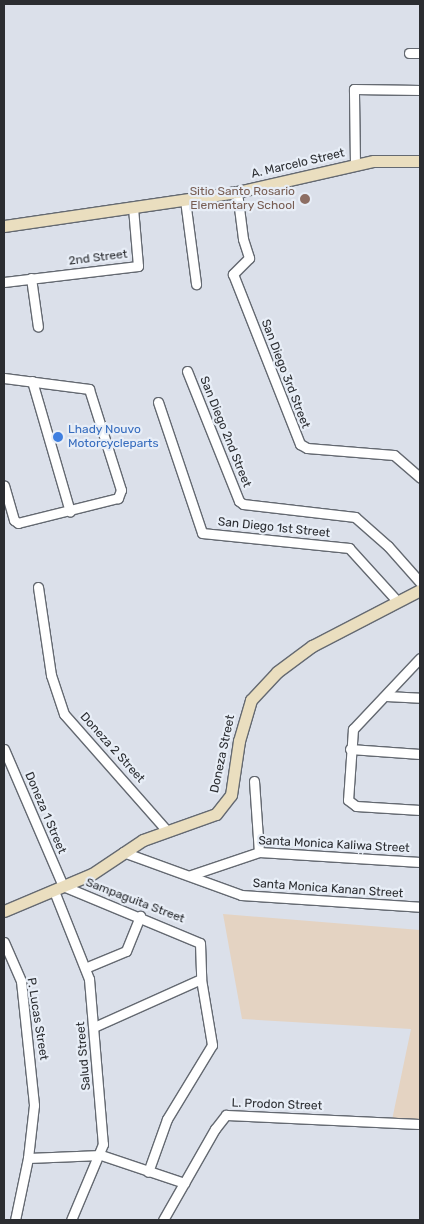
<!DOCTYPE html>
<style>
body{margin:0}
#map{position:relative;width:424px;height:1224px;overflow:hidden;background:#dbe0ea;font-family:Rubik,sans-serif}
div>[style]{position:absolute}
.industrial>*{inset:0;background:#e4d3c2}
.roads{filter:drop-shadow(1px 0 #646971) drop-shadow(-1px 0 #646971) drop-shadow(0 1px #646971) drop-shadow(0 -1px #646971)}
.street>*{height:9px;margin:-4.5px;padding:0 4.5px;transform-origin:4.5px;border-radius:4.5px;background:#fff}
.secondary>*{height:11px;margin:-5.5px;padding:0 5.5px;transform-origin:5.5px;border-radius:5.5px;background:#eadebf}
.dots>*{width:14px;height:14px;translate:-50% -50%;box-sizing:border-box;border:2px solid #e8eef7;border-radius:50%}
span{translate:-50% -50%;white-space:nowrap;text-align:center;line-height:1.15;-webkit-text-stroke:4.5px #e8eef7;paint-order:stroke}
.street-label{font-size:12px;color:#2b2d31}
.education-label{font-size:12px;color:#785e54}
.right{translate:-100% -50%;text-align:right}
.shop-label{font-size:12px;color:#366cbe}
.left{translate:0 -50%;text-align:left}
.frame{position:absolute;inset:0;border:5px solid #2b2d31;pointer-events:none}
</style>
<div id="map">
<div class="industrial">
<div style="clip-path:polygon(223px 914px,420px 930px,420px 1121px,392px 1120px,411px 1029px,242px 1019px)"></div>
</div>
<div class="roads">
<div class="street">
<div style="left:409px;top:53px;width:11px"></div>
<div style="left:355px;top:165px;width:76px;rotate:-90.8deg"></div>
<div style="left:354px;top:89px;width:66px;rotate:0.9deg"></div>
<div style="left:237px;top:192px;width:47px;rotate:82.7deg"></div>
<div style="left:243px;top:239px;width:20px;rotate:72deg"></div>
<div style="left:249px;top:258px;width:23px;rotate:135deg"></div>
<div style="left:233px;top:274px;width:183px;rotate:68.5deg"></div>
<div style="left:300px;top:444px;width:8px;rotate:30deg"></div>
<div style="left:307px;top:448px;width:87px;rotate:4.6deg"></div>
<div style="left:394px;top:455px;width:35px;rotate:41deg"></div>
<div style="left:185px;top:200px;width:85px;rotate:82.5deg"></div>
<div style="left:31px;top:278px;width:49px;rotate:81.9deg"></div>
<div style="left:4px;top:282px;width:135px;rotate:-6.8deg"></div>
<div style="left:138px;top:266px;width:58px;rotate:-94.9deg"></div>
<div style="left:187px;top:371px;width:140px;rotate:68.2deg"></div>
<div style="left:239px;top:501px;width:5px;rotate:37deg"></div>
<div style="left:243px;top:504px;width:113px;rotate:6.6deg"></div>
<div style="left:355px;top:517px;width:44px;rotate:41.3deg"></div>
<div style="left:388px;top:546px;width:48px;rotate:48.4deg"></div>
<div style="left:4px;top:378px;width:86px;rotate:7.4deg"></div>
<div style="left:89px;top:389px;width:106px;rotate:72.4deg"></div>
<div style="left:121px;top:490px;width:9px;rotate:111deg"></div>
<div style="left:118px;top:498px;width:103px;rotate:166deg"></div>
<div style="left:18px;top:523px;width:5px;rotate:-143deg"></div>
<div style="left:14px;top:520px;width:36px;rotate:-106deg"></div>
<div style="left:32px;top:381px;width:136px;rotate:73.8deg"></div>
<div style="left:158px;top:402px;width:138px;rotate:71.4deg"></div>
<div style="left:202px;top:533px;width:148px;rotate:5.8deg"></div>
<div style="left:349px;top:548px;width:72px;rotate:47.8deg"></div>
<div style="left:38px;top:587px;width:89px;rotate:81.6deg"></div>
<div style="left:51px;top:675px;width:41px;rotate:71.6deg"></div>
<div style="left:64px;top:714px;width:156px;rotate:48.6deg"></div>
<div style="left:420px;top:658px;width:98px;rotate:133.3deg"></div>
<div style="left:353px;top:729px;width:71px;rotate:94deg"></div>
<div style="left:348px;top:800px;width:10px;rotate:37deg"></div>
<div style="left:356px;top:806px;width:64px;rotate:3.6deg"></div>
<div style="left:386px;top:696px;width:34px;rotate:3deg"></div>
<div style="left:4px;top:749px;width:149px;rotate:66.7deg"></div>
<div style="left:63px;top:886px;width:148px;rotate:22.6deg"></div>
<div style="left:200px;top:943px;width:36px;rotate:88deg"></div>
<div style="left:201px;top:979px;width:67px;rotate:80.5deg"></div>
<div style="left:212px;top:1045px;width:87px;rotate:121.3deg"></div>
<div style="left:167px;top:1119px;width:56px;rotate:109.7deg"></div>
<div style="left:350px;top:749px;width:70px;rotate:4.1deg"></div>
<div style="left:254px;top:781px;width:71px;rotate:86deg"></div>
<div style="left:123px;top:852px;width:126px;rotate:20deg"></div>
<div style="left:241px;top:895px;width:179px;rotate:3.8deg"></div>
<div style="left:191px;top:875px;width:72px;rotate:-18.7deg"></div>
<div style="left:259px;top:852px;width:161px;rotate:3.6deg"></div>
<div style="left:54px;top:891px;width:95px;rotate:68.3deg"></div>
<div style="left:89px;top:979px;width:166px;rotate:85.2deg"></div>
<div style="left:103px;top:1144px;width:82px;rotate:112.8deg"></div>
<div style="left:4px;top:942px;width:43px;rotate:66.4deg"></div>
<div style="left:21px;top:981px;width:125px;rotate:84deg"></div>
<div style="left:34px;top:1105px;width:53px;rotate:96.5deg"></div>
<div style="left:28px;top:1158px;width:63px;rotate:101.8deg"></div>
<div style="left:85px;top:968px;width:44px;rotate:-22.5deg"></div>
<div style="left:126px;top:951px;width:38px;rotate:-68deg"></div>
<div style="left:94px;top:1027px;width:117px;rotate:-24.2deg"></div>
<div style="left:28px;top:1158px;width:73px;rotate:-2.4deg"></div>
<div style="left:101px;top:1155px;width:88px;rotate:18.6deg"></div>
<div style="left:163px;top:1220px;width:105px;rotate:-60.3deg"></div>
<div style="left:215px;top:1129px;width:18px;rotate:-52deg"></div>
<div style="left:226px;top:1115px;width:194px;rotate:2.7deg"></div>
</div>
<div class="secondary">
<div style="left:4px;top:226px;width:235px;rotate:-8.3deg"></div>
<div style="left:237px;top:192px;width:140px;rotate:-12.8deg"></div>
<div style="left:374px;top:161px;width:46px"></div>
<div style="left:4px;top:911px;width:95px;rotate:-22.8deg"></div>
<div style="left:92px;top:874px;width:61px;rotate:-33.7deg"></div>
<div style="left:143px;top:840px;width:77px;rotate:-19.6deg"></div>
<div style="left:216px;top:814px;width:24px;rotate:-52deg"></div>
<div style="left:231px;top:795px;width:55px;rotate:-81.6deg"></div>
<div style="left:239px;top:741px;width:43px;rotate:-73.7deg"></div>
<div style="left:251px;top:700px;width:38px;rotate:-47deg"></div>
<div style="left:277px;top:672px;width:44px;rotate:-36.6deg"></div>
<div style="left:312px;top:646px;width:122px;rotate:-27.4deg"></div>
</div>
</div>
<div class="dots">
<div style="left:305px;top:199px;background:#8d6e63"></div>
<div style="left:58px;top:437px;background:#3f7fe0"></div>
</div>
<div class="street-label">
<span style="left:298px;top:164px;rotate:-13deg">A. Marcelo Street</span>
<span style="left:98px;top:258px;rotate:-7deg">2nd Street</span>
<span style="left:285px;top:374px;rotate:69deg">San Diego 3rd Street</span>
<span style="left:225px;top:432px;rotate:68deg">San Diego 2nd Street</span>
<span style="left:274px;top:528px;rotate:6deg">San Diego 1st Street</span>
<span style="left:112px;top:748px;rotate:48deg">Doneza 2 Street</span>
<span style="left:223px;top:754px;rotate:-78deg">Doneza Street</span>
<span style="left:45px;top:813px;rotate:67deg">Doneza 1 Street</span>
<span style="left:334px;top:845px;rotate:3deg">Santa Monica Kaliwa Street</span>
<span style="left:328px;top:889px;rotate:4deg">Santa Monica Kanan Street</span>
<span style="left:135px;top:901px;rotate:21deg">Sampaguita Street</span>
<span style="left:37px;top:1019px;rotate:81deg">P. Lucas Street</span>
<span style="left:84px;top:1056px;rotate:-95deg">Salud Street</span>
<span style="left:277px;top:1105px;rotate:2deg">L. Prodon Street</span>
</div>
<div class="education-label">
<span class="right" style="left:295px;top:199px">Sitio Santo Rosario<br>Elementary School</span>
</div>
<div class="shop-label">
<span class="left" style="left:68px;top:437px">Lhady Nouvo<br>Motorcycleparts</span>
</div>
<div class="frame"></div>
</div>
